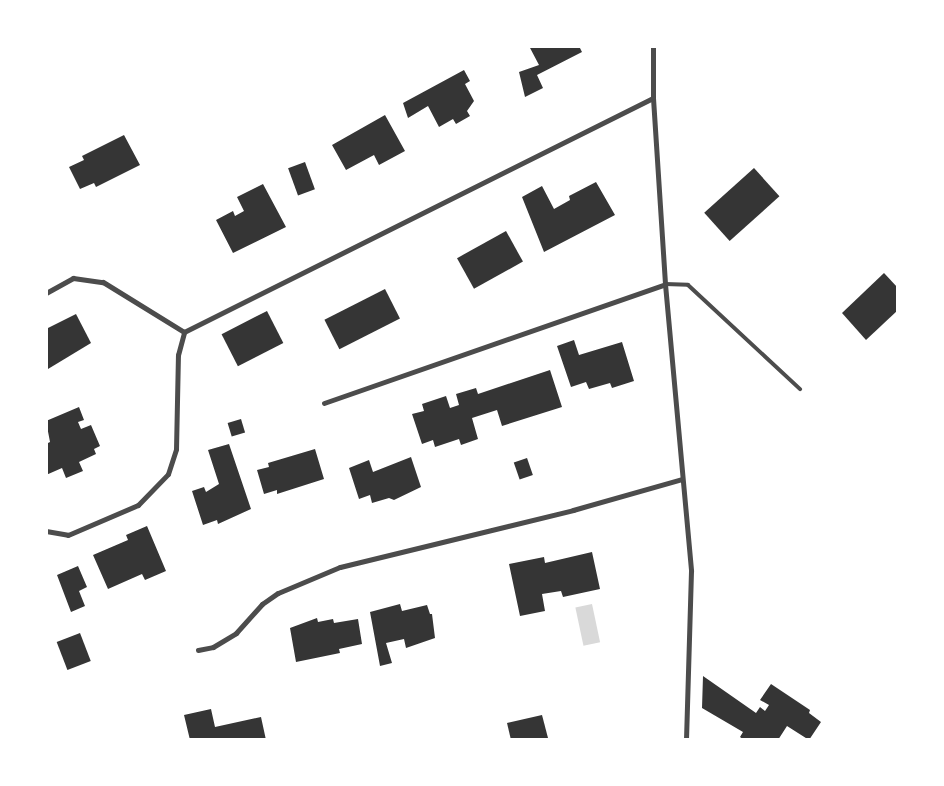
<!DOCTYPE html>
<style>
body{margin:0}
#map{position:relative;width:944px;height:786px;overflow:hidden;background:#fff;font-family:Inter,sans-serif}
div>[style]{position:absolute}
.water>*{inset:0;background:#d9d9d9;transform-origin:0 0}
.building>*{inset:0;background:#353535;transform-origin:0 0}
.service>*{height:4px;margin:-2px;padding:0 2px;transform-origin:2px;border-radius:2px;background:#4c4c4c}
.minor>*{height:5px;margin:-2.5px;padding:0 2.5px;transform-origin:2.5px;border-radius:2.5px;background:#4c4c4c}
span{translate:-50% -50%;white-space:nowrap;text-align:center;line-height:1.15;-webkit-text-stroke:4px #fff;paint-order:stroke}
.frame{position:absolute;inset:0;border:48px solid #fff;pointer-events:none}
</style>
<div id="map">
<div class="water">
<div style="left:592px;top:604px;width:39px;height:17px;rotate:78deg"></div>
</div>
<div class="building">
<div style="clip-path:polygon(529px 46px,579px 46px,582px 52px,537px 75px,543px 88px,525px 97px,519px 72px,539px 65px)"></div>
<div style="clip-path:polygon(464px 70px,470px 81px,465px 84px,474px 101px,467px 111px,470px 116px,456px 124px,453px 119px,439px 127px,428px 106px,408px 118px,403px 103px)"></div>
<div style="clip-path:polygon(385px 115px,405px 151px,379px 165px,374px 155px,346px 170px,332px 145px)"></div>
<div style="clip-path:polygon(124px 135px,140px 165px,96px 187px,94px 183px,80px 189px,69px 167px,84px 160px,82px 156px)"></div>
<div style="left:305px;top:162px;width:29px;height:18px;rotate:70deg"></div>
<div style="left:754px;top:168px;width:38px;height:67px;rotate:48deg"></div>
<div style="clip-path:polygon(596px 182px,615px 215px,544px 252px,522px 197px,542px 186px,554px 209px,570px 200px,569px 196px)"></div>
<div style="clip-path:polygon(263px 184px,286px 227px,233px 253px,216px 220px,233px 211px,235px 216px,244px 211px,237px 197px)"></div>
<div style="left:506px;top:231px;width:35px;height:56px;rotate:61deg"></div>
<div style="clip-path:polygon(884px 273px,898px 288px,898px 310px,866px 340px,842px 313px)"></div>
<div style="left:385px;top:289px;width:33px;height:68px;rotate:63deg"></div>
<div style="left:267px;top:311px;width:36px;height:51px;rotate:63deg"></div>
<div style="clip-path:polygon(76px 314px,91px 343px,48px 369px,46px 329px)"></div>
<div style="clip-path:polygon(574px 340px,579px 355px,622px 342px,634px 381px,612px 388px,610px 383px,589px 389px,586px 382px,571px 387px,557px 346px)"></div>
<div style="clip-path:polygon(550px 370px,562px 407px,502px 426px,497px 410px,472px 418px,478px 439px,461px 445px,459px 439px,435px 447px,433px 440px,422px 444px,412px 414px,424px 411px,422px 404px,446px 396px,450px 408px,459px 405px,456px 394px,476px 388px,478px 394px)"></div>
<div style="clip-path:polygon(79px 407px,84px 420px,78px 422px,81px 429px,91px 425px,100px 446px,94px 449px,96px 454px,79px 462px,83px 471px,66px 478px,62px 468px,46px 475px,46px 444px,50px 442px,46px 421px)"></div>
<div style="left:241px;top:419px;width:14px;height:14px;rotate:73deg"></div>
<div style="clip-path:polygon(229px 444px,251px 509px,218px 524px,217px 520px,203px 525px,192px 491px,204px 487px,206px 492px,219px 484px,208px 450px)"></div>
<div style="clip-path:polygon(315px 449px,324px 479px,277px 494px,277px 490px,264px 494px,257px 470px,269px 467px,268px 463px)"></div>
<div style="clip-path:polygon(411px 457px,421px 487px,394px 500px,389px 498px,372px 503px,370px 495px,359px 499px,349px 468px,369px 460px,373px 472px)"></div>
<div style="left:527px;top:458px;width:18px;height:14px;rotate:71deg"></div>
<div style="clip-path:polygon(147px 526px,166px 571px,145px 580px,142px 574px,108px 589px,93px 555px,128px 540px,126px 535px)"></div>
<div style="clip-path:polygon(592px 552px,600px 589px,563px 597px,561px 591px,542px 594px,545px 611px,520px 616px,509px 564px,544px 557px,545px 563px)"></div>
<div style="clip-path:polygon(78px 566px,87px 587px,79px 591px,85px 606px,71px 612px,57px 575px)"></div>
<div style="clip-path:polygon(400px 604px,402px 611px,427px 605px,430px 614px,432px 614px,435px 638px,406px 648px,404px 639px,386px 643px,392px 663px,380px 666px,370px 612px)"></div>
<div style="clip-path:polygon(317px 618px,318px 622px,333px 619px,334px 623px,358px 619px,362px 644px,339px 649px,340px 653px,296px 662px,290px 628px)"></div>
<div style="left:80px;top:633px;width:30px;height:25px;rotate:69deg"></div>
<div style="clip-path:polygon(703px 676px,756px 713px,760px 707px,765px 711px,769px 705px,760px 700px,771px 684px,810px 710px,809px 713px,821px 722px,809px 740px,787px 726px,778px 740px,744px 740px,740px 737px,743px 732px,702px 708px)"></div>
<div style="clip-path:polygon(211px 709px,215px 727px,261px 717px,266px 740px,190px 740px,184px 715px)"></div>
<div style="clip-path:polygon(542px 715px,548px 738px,511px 740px,507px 723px)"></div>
</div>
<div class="service">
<div style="left:665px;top:284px;width:23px;rotate:2deg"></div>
<div style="left:688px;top:285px;width:153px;rotate:42.9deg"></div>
</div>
<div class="minor">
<div style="left:653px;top:46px;width:52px;rotate:90deg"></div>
<div style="left:653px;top:98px;width:186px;rotate:86.3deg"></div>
<div style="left:665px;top:284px;width:288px;rotate:84.8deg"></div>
<div style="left:691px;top:571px;width:169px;rotate:91.7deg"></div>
<div style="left:46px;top:293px;width:31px;rotate:-29deg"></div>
<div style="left:73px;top:278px;width:30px;rotate:8deg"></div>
<div style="left:103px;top:282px;width:95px;rotate:31.7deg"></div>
<div style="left:324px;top:403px;width:361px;rotate:-19.2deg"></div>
<div style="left:46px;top:531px;width:22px;rotate:10deg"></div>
<div style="left:68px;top:535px;width:76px;rotate:-23.2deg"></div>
<div style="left:138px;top:505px;width:43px;rotate:-45.9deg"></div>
<div style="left:168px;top:474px;width:26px;rotate:-72deg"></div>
<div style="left:176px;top:449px;width:94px;rotate:-88.8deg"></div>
<div style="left:178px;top:355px;width:24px;rotate:-75deg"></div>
<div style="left:184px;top:332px;width:524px;rotate:-26.52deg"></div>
<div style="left:198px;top:650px;width:15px;rotate:-11deg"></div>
<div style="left:213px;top:647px;width:27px;rotate:-31deg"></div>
<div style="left:236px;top:633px;width:39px;rotate:-48deg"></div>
<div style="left:262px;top:604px;width:19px;rotate:-35deg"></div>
<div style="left:278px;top:593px;width:67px;rotate:-22.8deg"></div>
<div style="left:340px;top:567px;width:240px;rotate:-13.7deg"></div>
<div style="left:573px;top:510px;width:113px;rotate:-15.9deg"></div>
</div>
<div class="frame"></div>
</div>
